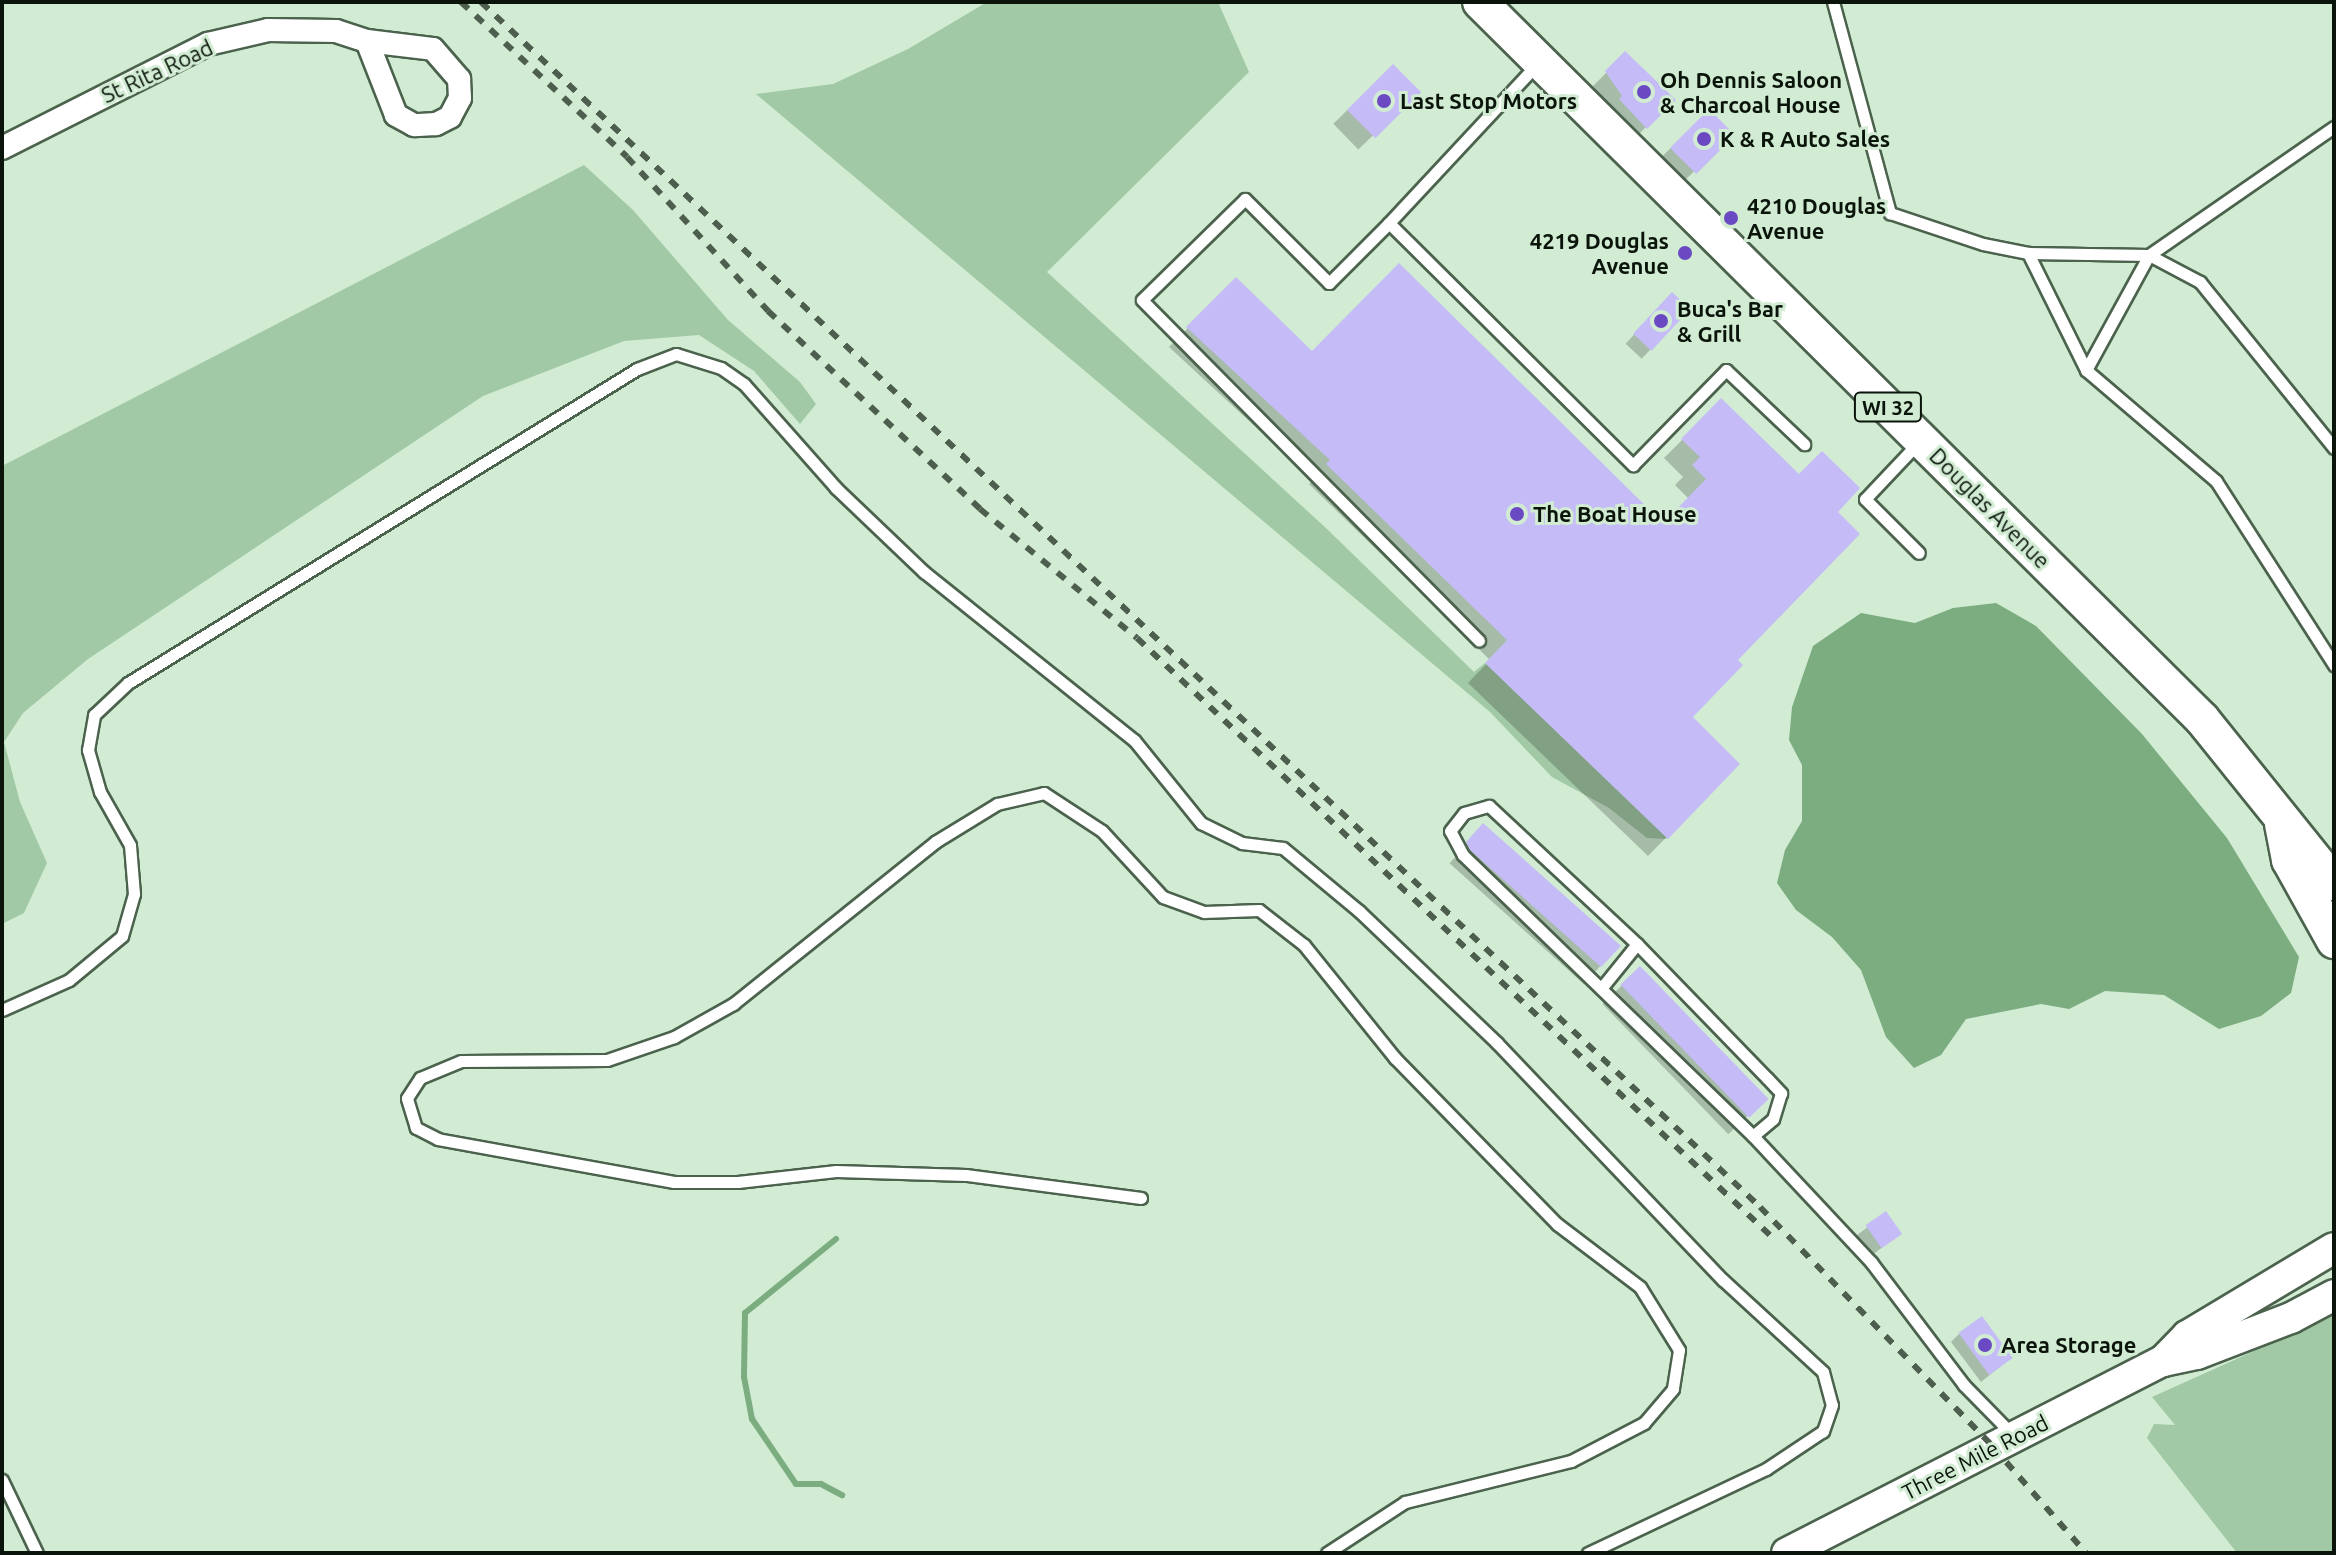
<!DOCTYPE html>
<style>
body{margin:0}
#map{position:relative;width:2336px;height:1555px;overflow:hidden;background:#d1ecd3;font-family:Ubuntu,sans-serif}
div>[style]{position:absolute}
.green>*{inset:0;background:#a2c9a5}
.water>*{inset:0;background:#7bad80}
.shadow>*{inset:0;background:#0003;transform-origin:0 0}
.stream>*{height:6px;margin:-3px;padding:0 3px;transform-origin:3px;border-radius:3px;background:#7bad80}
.building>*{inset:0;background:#c4bbf7;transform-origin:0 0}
.roads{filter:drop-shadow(2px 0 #4b624d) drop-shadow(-2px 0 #4b624d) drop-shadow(0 2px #4b624d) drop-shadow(0 -2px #4b624d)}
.lane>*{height:11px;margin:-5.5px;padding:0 5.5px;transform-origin:5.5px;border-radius:5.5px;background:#fff}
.street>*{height:22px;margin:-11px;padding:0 11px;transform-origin:11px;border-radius:11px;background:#fff}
.secondary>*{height:30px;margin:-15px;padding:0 15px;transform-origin:15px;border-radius:15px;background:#fff}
.primary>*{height:34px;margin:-17px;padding:0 17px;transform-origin:17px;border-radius:17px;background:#fff}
.rail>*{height:6px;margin-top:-3px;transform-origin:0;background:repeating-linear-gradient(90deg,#4d5d4e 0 10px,transparent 0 20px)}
.dots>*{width:22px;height:22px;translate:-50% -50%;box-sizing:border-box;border:4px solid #d1ecd3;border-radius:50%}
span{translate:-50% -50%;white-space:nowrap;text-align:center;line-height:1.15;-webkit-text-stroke:6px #d1ecd3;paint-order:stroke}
.shield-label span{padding:2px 6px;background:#d1ecd3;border:2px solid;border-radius:6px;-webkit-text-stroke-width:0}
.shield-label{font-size:20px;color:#0a140b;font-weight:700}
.street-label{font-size:22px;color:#0a140b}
.poi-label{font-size:22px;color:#0a140b;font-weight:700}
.left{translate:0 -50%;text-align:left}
.right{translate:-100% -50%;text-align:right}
.frame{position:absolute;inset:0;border:4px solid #0a140b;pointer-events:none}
</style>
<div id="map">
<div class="green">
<div style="clip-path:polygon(987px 2px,1218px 2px,1249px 72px,1047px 272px,1327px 529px,1474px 672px,1485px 663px,1668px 839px,1647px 838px,1609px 808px,1552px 777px,1490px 712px,756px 94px,833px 84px,908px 49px)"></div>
<div style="clip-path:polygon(584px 165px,633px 210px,728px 320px,800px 382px,816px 404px,800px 424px,754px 371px,699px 335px,624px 341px,483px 396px,88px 659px,23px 713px,4px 742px,20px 802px,47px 863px,24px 913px,2px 924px,2px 466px)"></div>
<div style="clip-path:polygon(2334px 1315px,2334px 1553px,2237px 1553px,2147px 1438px,2154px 1424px,2175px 1425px,2152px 1397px)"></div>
</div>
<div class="water">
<div style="clip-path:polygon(1996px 603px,2036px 626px,2142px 734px,2227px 838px,2299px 957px,2291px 993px,2261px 1016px,2219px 1029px,2164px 995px,2105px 991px,2069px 1009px,2041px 1004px,1966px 1019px,1941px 1055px,1914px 1068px,1886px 1037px,1861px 970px,1832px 937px,1796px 910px,1777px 883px,1785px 850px,1802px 821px,1802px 765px,1789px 740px,1792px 707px,1813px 646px,1861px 613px,1915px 623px,1953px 608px)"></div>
</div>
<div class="shadow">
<div style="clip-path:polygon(1625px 54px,1673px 100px,1632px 141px,1593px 86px)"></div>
<div style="left:1393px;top:66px;width:36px;height:83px;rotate:46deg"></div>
<div style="left:1709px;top:111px;width:33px;height:74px;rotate:46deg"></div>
<div style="clip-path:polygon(1236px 280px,1311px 354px,1663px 526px,1689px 499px,1675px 485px,1683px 477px,1664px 458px,1721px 401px,1835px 512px,1690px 717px,1738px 764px,1648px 856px,1468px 683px,1490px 660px,1309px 484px,1313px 480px,1169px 347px)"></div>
<div style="left:1672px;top:294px;width:22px;height:68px;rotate:43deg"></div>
<div style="left:1483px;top:826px;width:181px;height:50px;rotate:42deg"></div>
<div style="left:1640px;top:968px;width:181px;height:52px;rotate:46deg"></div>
<div style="left:1885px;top:1214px;width:25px;height:36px;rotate:53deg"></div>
<div style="clip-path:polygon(1959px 1334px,2001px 1366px,1981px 1382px,1951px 1342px)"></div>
</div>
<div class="stream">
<div style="left:836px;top:1239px;width:117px;rotate:140.9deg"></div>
<div style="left:745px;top:1313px;width:64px;rotate:90.9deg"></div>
<div style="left:744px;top:1377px;width:43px;rotate:79.2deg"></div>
<div style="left:752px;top:1419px;width:78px;rotate:55.9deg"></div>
<div style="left:796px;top:1484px;width:25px"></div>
<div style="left:821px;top:1484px;width:24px;rotate:28deg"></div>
</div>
<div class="building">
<div style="clip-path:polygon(1625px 51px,1676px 100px,1647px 129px,1619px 99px,1622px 96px,1605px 71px)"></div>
<div style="left:1393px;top:64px;width:40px;height:65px;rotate:45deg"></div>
<div style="left:1709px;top:109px;width:37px;height:55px;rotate:45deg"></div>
<div style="clip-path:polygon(1399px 263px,1663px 523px,1706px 479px,1692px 465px,1700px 457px,1681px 439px,1721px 398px,1799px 474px,1822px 451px,1860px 488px,1838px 512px,1860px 534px,1738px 660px,1743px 665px,1693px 717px,1740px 764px,1668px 839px,1485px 663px,1507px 640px,1326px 464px,1330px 460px,1186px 327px,1236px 277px,1312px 351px)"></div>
<div style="left:1672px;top:292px;width:25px;height:57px;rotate:43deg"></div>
<div style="clip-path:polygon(1483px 823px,1621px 946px,1601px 967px,1470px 850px,1466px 842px)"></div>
<div style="left:1640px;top:966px;width:185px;height:27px;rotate:46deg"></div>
<div style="left:1886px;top:1211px;width:28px;height:25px;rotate:55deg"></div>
<div style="left:1982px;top:1316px;width:52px;height:29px;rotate:54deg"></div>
</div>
<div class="roads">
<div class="lane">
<div style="left:1833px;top:2px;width:219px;rotate:74.9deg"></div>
<div style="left:1890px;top:213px;width:98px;rotate:18.4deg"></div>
<div style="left:1983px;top:244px;width:46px;rotate:11.3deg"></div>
<div style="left:2028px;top:253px;width:121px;rotate:0.9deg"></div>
<div style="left:2149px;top:255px;width:58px;rotate:27.9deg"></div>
<div style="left:2200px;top:282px;width:213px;rotate:51.1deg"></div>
<div style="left:1538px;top:63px;width:219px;rotate:133deg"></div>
<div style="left:1389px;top:223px;width:344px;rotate:44.8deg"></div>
<div style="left:1633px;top:465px;width:133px;rotate:-45.6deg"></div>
<div style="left:1726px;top:370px;width:108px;rotate:43.5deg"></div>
<div style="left:1389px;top:223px;width:85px;rotate:135deg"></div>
<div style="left:1329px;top:283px;width:119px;rotate:-135deg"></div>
<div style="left:1245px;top:199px;width:144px;rotate:135.6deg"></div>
<div style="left:1142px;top:300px;width:479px;rotate:45.3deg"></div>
<div style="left:2028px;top:253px;width:131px;rotate:63.6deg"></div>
<div style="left:2086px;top:370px;width:171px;rotate:40.5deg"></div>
<div style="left:2216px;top:481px;width:219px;rotate:57.3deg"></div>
<div style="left:2086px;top:370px;width:131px;rotate:-61.3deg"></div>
<div style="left:2149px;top:255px;width:225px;rotate:-34.7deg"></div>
<div style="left:1918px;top:443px;width:77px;rotate:133.4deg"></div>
<div style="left:1865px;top:499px;width:76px;rotate:45deg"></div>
<div style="left:1489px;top:806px;width:202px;rotate:43deg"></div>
<div style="left:1637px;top:944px;width:187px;rotate:45.9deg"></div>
<div style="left:1767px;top:1078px;width:21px;rotate:47deg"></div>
<div style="left:1781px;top:1093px;width:27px;rotate:107deg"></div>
<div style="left:1773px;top:1119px;width:26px;rotate:140deg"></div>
<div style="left:1753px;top:1136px;width:404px;rotate:-135.9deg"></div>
<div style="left:1463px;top:855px;width:27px;rotate:-118deg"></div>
<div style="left:1450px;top:831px;width:23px;rotate:-52deg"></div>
<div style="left:1464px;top:813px;width:26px;rotate:-16deg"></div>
<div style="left:1603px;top:986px;width:54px;rotate:-51deg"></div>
<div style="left:2px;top:1010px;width:73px;rotate:-24.1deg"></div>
<div style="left:69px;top:980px;width:69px;rotate:-39.7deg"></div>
<div style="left:122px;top:936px;width:44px;rotate:-74.1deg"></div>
<div style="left:134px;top:894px;width:49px;rotate:-94.7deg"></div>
<div style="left:130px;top:845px;width:61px;rotate:-119.5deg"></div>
<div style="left:100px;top:792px;width:44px;rotate:-105.9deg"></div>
<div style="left:88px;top:750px;width:36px;rotate:-80deg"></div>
<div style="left:94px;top:715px;width:47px;rotate:-43.3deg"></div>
<div style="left:128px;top:683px;width:598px;rotate:-31.67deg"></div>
<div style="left:637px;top:369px;width:42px;rotate:-21deg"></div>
<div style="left:676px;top:354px;width:47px;rotate:17.3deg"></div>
<div style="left:721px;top:368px;width:28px;rotate:35deg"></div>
<div style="left:744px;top:384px;width:139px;rotate:48.5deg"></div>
<div style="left:836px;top:488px;width:122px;rotate:43.7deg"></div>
<div style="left:924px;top:572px;width:269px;rotate:38.7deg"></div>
<div style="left:1134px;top:740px;width:107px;rotate:51.1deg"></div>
<div style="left:1201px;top:823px;width:46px;rotate:26deg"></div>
<div style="left:1242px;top:843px;width:41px;rotate:7deg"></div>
<div style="left:1283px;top:848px;width:99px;rotate:39.7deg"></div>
<div style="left:1359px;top:911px;width:191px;rotate:43.7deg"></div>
<div style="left:1497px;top:1043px;width:327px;rotate:46.4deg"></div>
<div style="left:1723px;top:1280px;width:136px;rotate:42.6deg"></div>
<div style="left:1823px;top:1372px;width:34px;rotate:75deg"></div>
<div style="left:1832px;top:1405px;width:28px;rotate:109deg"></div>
<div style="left:1823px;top:1431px;width:69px;rotate:146.3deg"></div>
<div style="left:1766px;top:1469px;width:197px;rotate:154.7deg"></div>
<div style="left:1753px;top:1136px;width:173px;rotate:46.9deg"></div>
<div style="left:1871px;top:1262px;width:154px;rotate:52.9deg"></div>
<div style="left:1964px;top:1385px;width:69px;rotate:45.6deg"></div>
<div style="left:1141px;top:1198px;width:177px;rotate:-172.5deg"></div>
<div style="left:966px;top:1175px;width:130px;rotate:-178.2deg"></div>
<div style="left:836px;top:1171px;width:99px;rotate:173.6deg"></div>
<div style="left:738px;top:1182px;width:64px;rotate:180deg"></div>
<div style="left:674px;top:1182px;width:240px;rotate:-169.7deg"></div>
<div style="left:438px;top:1139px;width:25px;rotate:-153deg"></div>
<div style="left:416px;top:1128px;width:31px;rotate:-107deg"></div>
<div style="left:407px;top:1098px;width:24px;rotate:-57deg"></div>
<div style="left:420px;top:1078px;width:44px;rotate:-22.5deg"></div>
<div style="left:461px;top:1061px;width:146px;rotate:-0.4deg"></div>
<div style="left:607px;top:1060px;width:71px;rotate:-18.9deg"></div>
<div style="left:674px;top:1037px;width:68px;rotate:-29.2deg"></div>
<div style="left:733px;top:1004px;width:259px;rotate:-38.7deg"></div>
<div style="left:935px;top:842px;width:73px;rotate:-31.5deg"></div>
<div style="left:997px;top:804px;width:48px;rotate:-13.2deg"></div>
<div style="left:1044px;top:793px;width:69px;rotate:33.2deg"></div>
<div style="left:1102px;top:831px;width:90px;rotate:47.3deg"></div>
<div style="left:1163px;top:897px;width:44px;rotate:20.1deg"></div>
<div style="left:1204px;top:912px;width:55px;rotate:-2.1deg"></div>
<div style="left:1259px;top:910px;width:57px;rotate:37.9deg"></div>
<div style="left:1304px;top:945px;width:145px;rotate:51.2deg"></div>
<div style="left:1395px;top:1058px;width:232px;rotate:45.7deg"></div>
<div style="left:1557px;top:1224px;width:104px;rotate:37.2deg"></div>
<div style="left:1640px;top:1287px;width:74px;rotate:58.2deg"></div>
<div style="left:1679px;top:1350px;width:39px;rotate:99deg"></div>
<div style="left:1673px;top:1389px;width:45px;rotate:130.5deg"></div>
<div style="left:1644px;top:1423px;width:82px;rotate:152.5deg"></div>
<div style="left:1571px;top:1461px;width:171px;rotate:166.1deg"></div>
<div style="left:1405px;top:1502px;width:93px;rotate:146.8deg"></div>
<div style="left:2px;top:1480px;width:81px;rotate:64.4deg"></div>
</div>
<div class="street">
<div style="left:2px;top:148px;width:231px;rotate:-26.8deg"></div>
<div style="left:208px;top:44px;width:62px;rotate:-13.1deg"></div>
<div style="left:268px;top:30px;width:68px;rotate:0.8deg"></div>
<div style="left:336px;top:31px;width:33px;rotate:18deg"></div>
<div style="left:367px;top:41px;width:66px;rotate:6.9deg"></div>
<div style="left:433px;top:49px;width:40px;rotate:49deg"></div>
<div style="left:459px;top:79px;width:19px;rotate:87deg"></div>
<div style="left:460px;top:98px;width:21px;rotate:118deg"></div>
<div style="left:450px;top:117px;width:16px;rotate:153deg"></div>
<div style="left:436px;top:124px;width:22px;rotate:177deg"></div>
<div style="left:414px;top:125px;width:21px;rotate:-151deg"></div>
<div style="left:396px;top:115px;width:79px;rotate:-111.4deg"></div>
</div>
<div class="secondary">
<div style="left:2163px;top:1361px;width:35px;rotate:-46deg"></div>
<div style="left:2187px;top:1336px;width:171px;rotate:-30.9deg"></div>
<div style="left:1787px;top:1553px;width:422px;rotate:-27.1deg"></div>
<div style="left:2163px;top:1361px;width:35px;rotate:-12deg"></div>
<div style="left:2197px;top:1354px;width:101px;rotate:-21deg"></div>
<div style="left:2291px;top:1318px;width:49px;rotate:-28.1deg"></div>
</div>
<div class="primary">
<div style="left:1480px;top:2px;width:1018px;rotate:44.8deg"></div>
<div style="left:2202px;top:719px;width:211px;rotate:51.2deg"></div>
<div style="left:2282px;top:824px;width:37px;rotate:79deg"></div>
<div style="left:2289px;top:860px;width:93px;rotate:60.9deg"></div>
</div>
</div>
<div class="rail">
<div style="left:461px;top:2px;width:227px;rotate:43deg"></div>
<div style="left:627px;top:157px;width:209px;rotate:47.5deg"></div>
<div style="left:768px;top:311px;width:290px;rotate:43deg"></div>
<div style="left:980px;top:509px;width:203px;rotate:39.4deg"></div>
<div style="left:1137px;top:638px;width:876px;rotate:43.33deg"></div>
<div style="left:481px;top:2px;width:1757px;rotate:43.29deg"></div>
<div style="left:1760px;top:1207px;width:334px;rotate:45.8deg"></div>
<div style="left:1993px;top:1447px;width:141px;rotate:48.7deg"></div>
</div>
<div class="dots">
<div style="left:1644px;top:92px;background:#6a49c2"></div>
<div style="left:1384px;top:101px;background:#6a49c2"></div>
<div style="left:1704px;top:139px;background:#6a49c2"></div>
<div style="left:1731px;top:218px;background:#6a49c2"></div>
<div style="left:1685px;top:253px;background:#6a49c2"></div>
<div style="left:1661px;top:321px;background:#6a49c2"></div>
<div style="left:1517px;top:514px;background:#6a49c2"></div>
<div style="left:1985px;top:1345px;background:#6a49c2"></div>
</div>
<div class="shield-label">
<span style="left:1888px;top:407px">WI 32</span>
</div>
<div class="street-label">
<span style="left:157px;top:71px;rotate:-25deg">St Rita Road</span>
<span style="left:1990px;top:508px;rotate:45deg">Douglas Avenue</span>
<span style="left:1975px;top:1457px;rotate:-27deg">Three Mile Road</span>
</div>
<div class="poi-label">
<span class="left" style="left:1660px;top:92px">Oh Dennis Saloon<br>&amp; Charcoal House</span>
<span class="left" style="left:1400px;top:101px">Last Stop Motors</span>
<span class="left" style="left:1720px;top:139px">K &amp; R Auto Sales</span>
<span class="left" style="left:1747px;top:218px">4210 Douglas<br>Avenue</span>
<span class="right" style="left:1669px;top:253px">4219 Douglas<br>Avenue</span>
<span class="left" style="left:1677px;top:321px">Buca's Bar<br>&amp; Grill</span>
<span class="left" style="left:1533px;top:514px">The Boat House</span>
<span class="left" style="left:2001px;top:1345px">Area Storage</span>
</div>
<div class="frame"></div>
</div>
